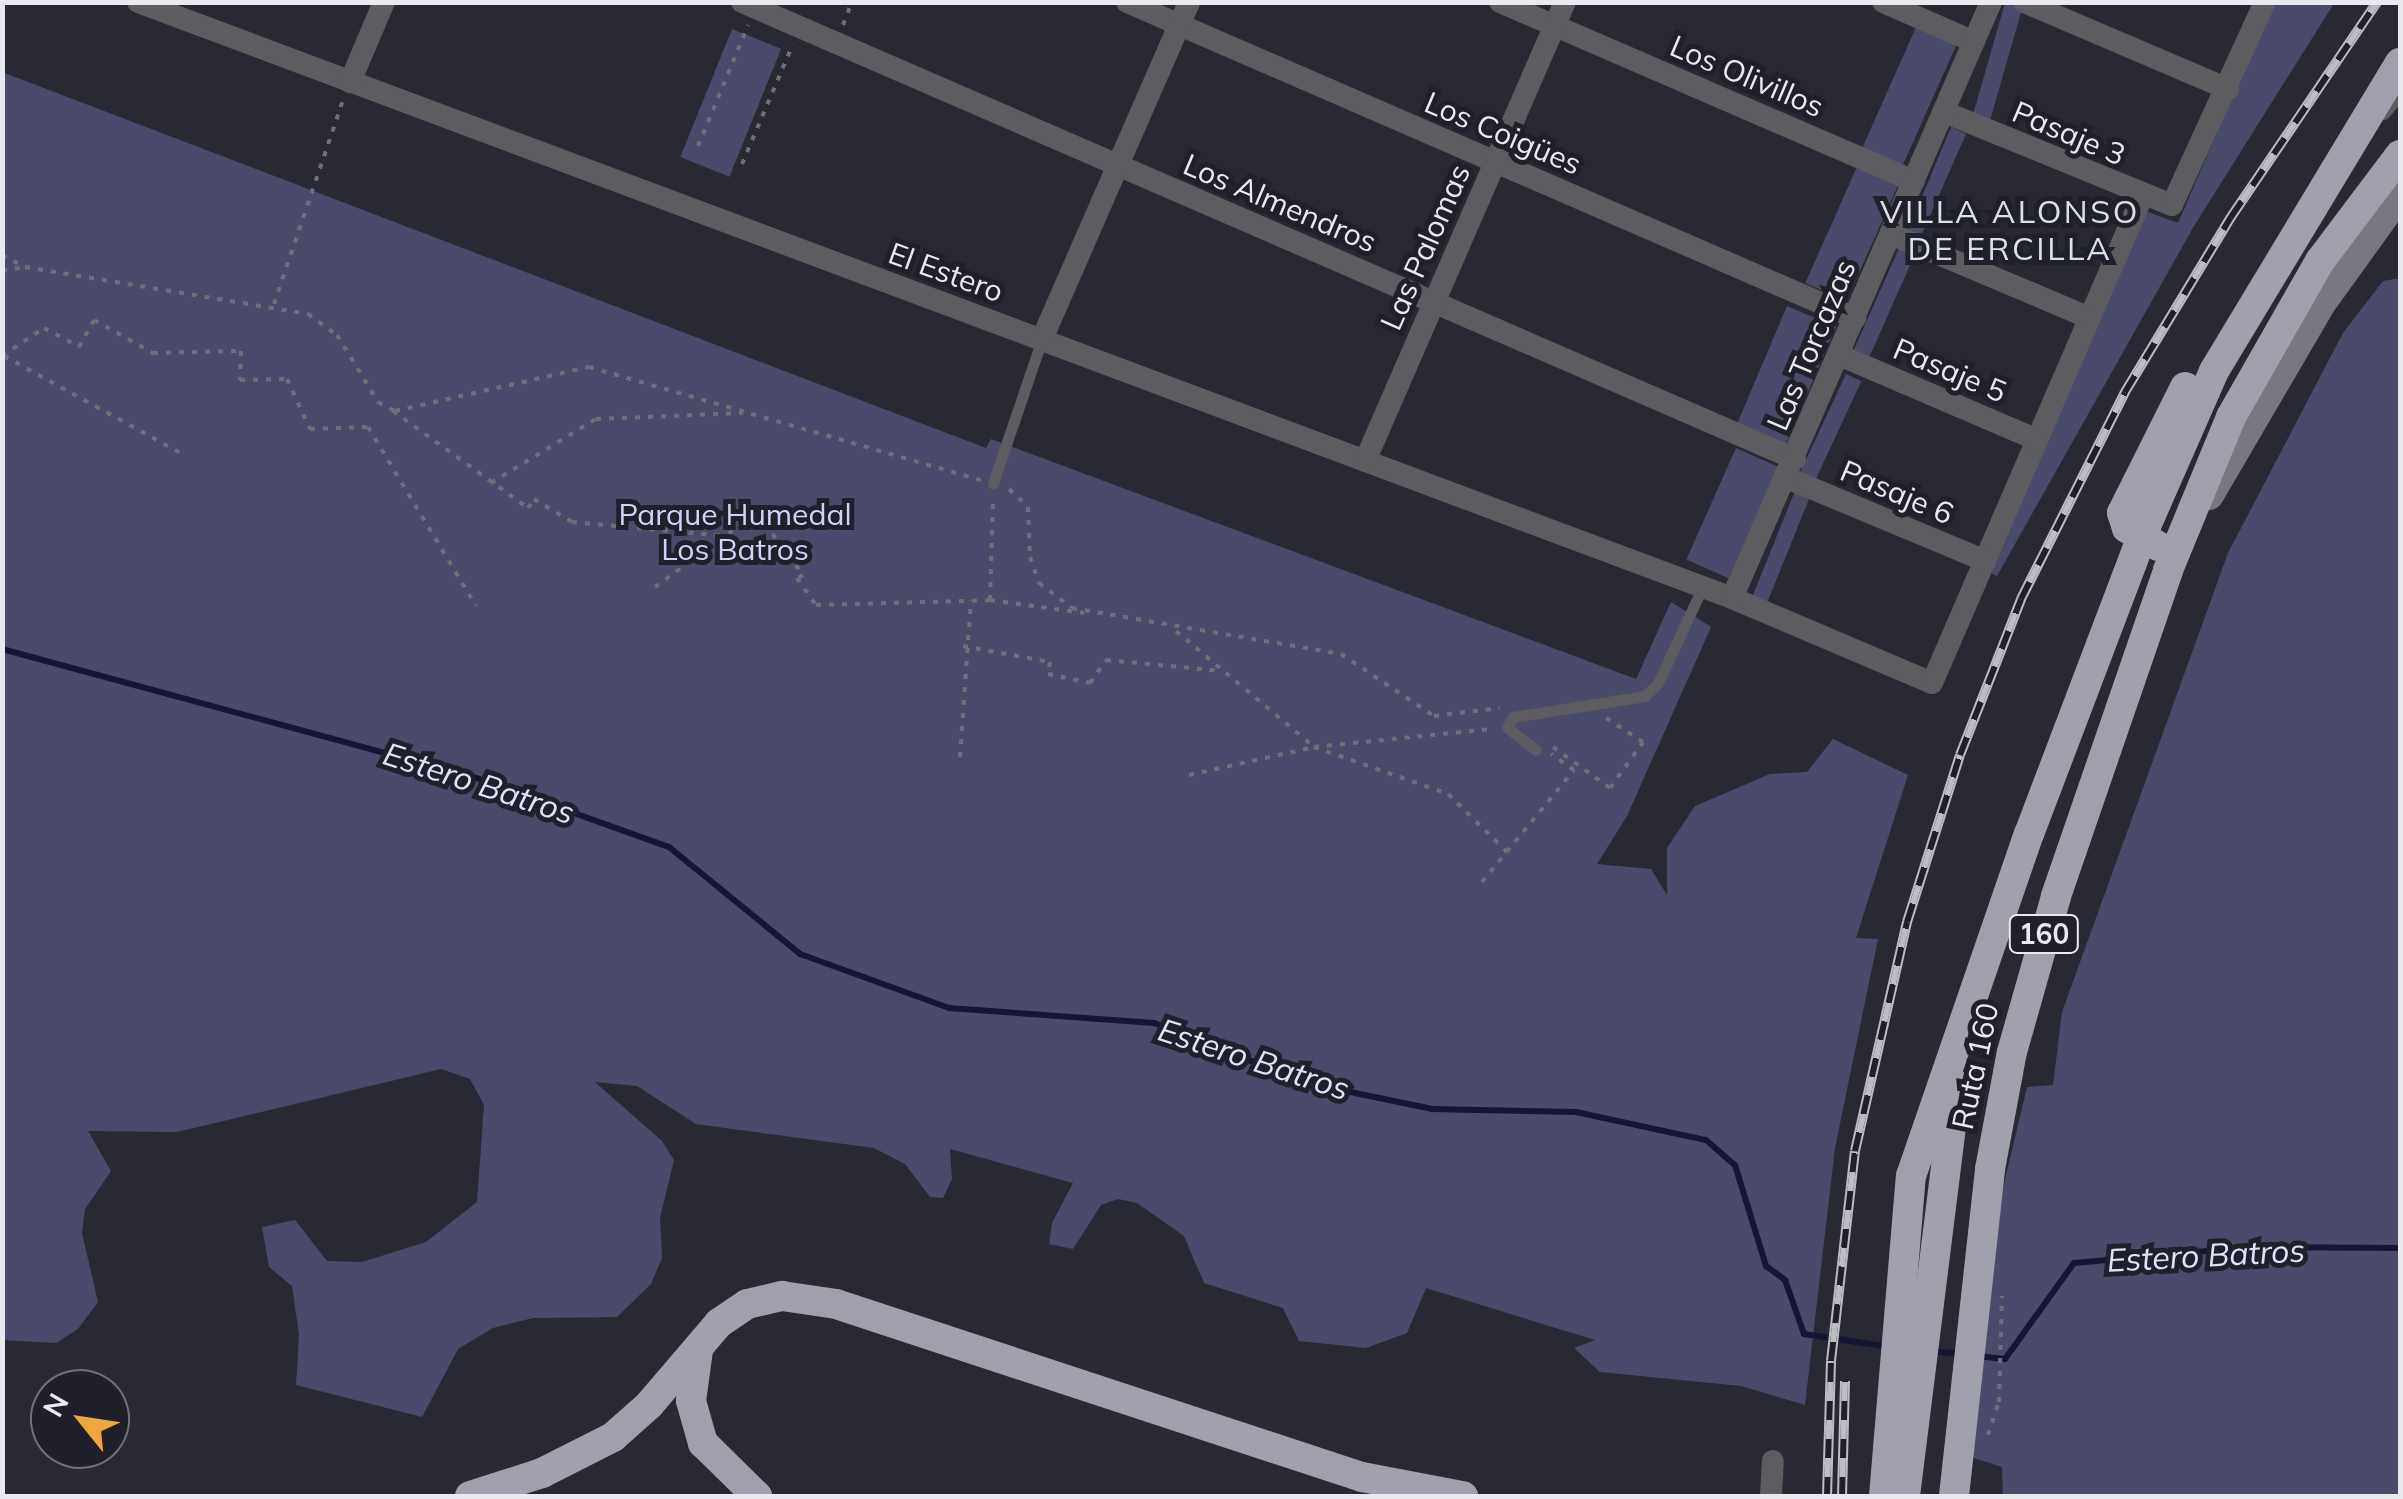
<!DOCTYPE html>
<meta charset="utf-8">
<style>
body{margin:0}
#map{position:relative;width:2403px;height:1499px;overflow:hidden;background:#292933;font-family:Mulish,sans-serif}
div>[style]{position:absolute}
.green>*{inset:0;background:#4a4b6a;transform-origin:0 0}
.stream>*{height:6px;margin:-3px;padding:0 3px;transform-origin:3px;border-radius:3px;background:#161533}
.path>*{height:4px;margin-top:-2px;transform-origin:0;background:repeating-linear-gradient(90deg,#6e6f77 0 5px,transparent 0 13px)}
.lane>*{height:11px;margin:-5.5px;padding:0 5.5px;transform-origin:5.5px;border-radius:5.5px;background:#5c5c61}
.street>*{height:22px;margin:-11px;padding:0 11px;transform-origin:11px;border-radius:11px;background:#5c5c61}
.secondary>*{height:30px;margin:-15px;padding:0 15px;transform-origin:15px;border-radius:15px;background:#787880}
.highway>*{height:30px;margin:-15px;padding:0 15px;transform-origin:15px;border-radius:15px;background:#a0a1ad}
.rail>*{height:10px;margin-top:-5px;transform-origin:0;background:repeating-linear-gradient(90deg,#1f2029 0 19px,#bcbcc3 0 38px);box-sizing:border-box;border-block:2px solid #bcbcc3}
span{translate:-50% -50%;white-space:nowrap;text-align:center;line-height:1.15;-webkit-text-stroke:10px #1f2029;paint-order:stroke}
.shield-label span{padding:2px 8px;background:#1f2029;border:2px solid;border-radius:8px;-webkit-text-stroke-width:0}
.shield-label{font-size:28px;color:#e9eaf0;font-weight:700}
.street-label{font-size:30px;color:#e9eaf0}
.park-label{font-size:30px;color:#d0d3f9}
.neighbourhood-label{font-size:32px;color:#dedfec;letter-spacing:2.5px}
.water-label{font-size:32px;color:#e0e2fc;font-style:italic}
.frame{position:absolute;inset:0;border:5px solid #e9eaf0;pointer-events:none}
.north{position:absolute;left:30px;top:1369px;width:100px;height:100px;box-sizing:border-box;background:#1f2029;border:2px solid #707179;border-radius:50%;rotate:300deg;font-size:28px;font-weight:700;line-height:40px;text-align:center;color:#e9eaf0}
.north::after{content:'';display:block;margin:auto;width:35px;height:45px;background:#f0a63e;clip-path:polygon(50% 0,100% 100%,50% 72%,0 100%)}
</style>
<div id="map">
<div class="green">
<div style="left:2005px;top:3px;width:18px;height:119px;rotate:16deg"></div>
<div style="clip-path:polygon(2273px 3px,2333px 5px,2194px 226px,1997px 576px,1989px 572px,2145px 211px,2178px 223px)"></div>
<div style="left:1917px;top:25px;width:44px;height:136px;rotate:24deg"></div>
<div style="left:732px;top:29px;width:53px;height:138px;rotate:22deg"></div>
<div style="clip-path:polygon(2px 72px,986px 448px,991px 439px,1636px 679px,1671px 602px,1711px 627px,1627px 816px,1597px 864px,1651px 869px,1667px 895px,1667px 848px,1695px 806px,1770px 774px,1807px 772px,1833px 739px,1908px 775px,1856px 938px,1878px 939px,1835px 1148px,1805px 1405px,1741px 1386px,1600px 1372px,1574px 1348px,1595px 1340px,1426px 1288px,1407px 1333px,1366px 1348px,1299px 1341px,1283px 1308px,1204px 1283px,1184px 1236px,1137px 1203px,1118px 1199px,1101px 1205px,1073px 1249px,1049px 1244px,1052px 1223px,1073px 1183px,950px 1149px,952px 1179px,943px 1198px,930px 1197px,905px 1164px,874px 1148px,696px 1124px,637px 1086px,595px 1082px,662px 1141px,674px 1160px,660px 1218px,662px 1258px,651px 1284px,617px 1317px,533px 1318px,493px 1328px,458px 1349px,422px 1417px,296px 1385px,299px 1335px,292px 1286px,269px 1267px,262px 1227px,295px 1220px,327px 1261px,362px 1262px,426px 1242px,477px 1202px,484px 1105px,470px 1079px,441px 1069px,177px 1132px,88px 1131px,111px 1171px,85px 1209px,82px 1233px,98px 1302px,78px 1329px,56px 1343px,3px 1340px)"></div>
<div style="clip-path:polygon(1951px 127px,1966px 134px,1920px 238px,1907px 233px)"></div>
<div style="left:1857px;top:167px;width:45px;height:127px;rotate:24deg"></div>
<div style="left:1900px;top:246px;width:17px;height:116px;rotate:24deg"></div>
<div style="clip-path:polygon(2400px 278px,2400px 1496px,2003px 1496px,2002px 1467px,1968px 1456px,2003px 1188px,2027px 1087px,2053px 1085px,2062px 1012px,2228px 553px,2343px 333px,2383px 281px)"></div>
<div style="left:1787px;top:306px;width:53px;height:127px;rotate:23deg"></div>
<div style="left:1846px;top:374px;width:17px;height:111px;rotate:25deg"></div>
<div style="left:1736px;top:448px;width:46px;height:122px;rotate:24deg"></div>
<div style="left:1795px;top:491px;width:16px;height:121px;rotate:22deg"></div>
</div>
<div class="stream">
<div style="left:2px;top:649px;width:494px;rotate:15.2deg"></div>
<div style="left:479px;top:779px;width:202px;rotate:19.7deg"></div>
<div style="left:669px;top:847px;width:169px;rotate:39.2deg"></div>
<div style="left:800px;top:954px;width:158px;rotate:19.9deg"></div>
<div style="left:949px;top:1008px;width:206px;rotate:4.2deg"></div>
<div style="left:1154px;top:1023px;width:164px;rotate:21.4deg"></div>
<div style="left:1307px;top:1083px;width:128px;rotate:11.7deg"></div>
<div style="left:1432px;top:1109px;width:144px;rotate:1.2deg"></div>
<div style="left:1576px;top:1112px;width:133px;rotate:12.2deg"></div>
<div style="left:1706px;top:1140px;width:38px;rotate:41deg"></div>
<div style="left:1735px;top:1165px;width:106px;rotate:72.9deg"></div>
<div style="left:1766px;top:1266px;width:24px;rotate:36deg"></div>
<div style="left:1785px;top:1280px;width:57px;rotate:70.6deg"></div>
<div style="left:1804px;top:1334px;width:87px;rotate:8.6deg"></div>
<div style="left:1932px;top:1351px;width:28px;rotate:6deg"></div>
<div style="left:1977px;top:1356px;width:28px;rotate:6deg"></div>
<div style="left:2005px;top:1359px;width:118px;rotate:-54.3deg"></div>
<div style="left:2074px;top:1263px;width:182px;rotate:-5.1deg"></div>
<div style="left:2255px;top:1247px;width:145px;rotate:0.4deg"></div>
</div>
<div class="path">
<div style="left:843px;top:25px;width:25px;rotate:-69deg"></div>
<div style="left:698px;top:146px;width:131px;rotate:-67.5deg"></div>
<div style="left:742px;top:164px;width:130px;rotate:-67deg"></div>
<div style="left:2px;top:255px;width:26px;rotate:28deg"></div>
<div style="left:25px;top:267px;width:287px;rotate:9.4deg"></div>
<div style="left:308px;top:314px;width:36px;rotate:36deg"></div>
<div style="left:337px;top:335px;width:79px;rotate:58.5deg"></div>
<div style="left:378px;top:402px;width:19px;rotate:28deg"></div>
<div style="left:395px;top:411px;width:199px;rotate:-12.8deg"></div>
<div style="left:589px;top:367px;width:408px;rotate:16.1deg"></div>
<div style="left:2px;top:271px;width:23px;rotate:-10deg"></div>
<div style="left:274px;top:304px;width:215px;rotate:-71.3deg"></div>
<div style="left:2px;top:356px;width:50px;rotate:-33.7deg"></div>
<div style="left:44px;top:328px;width:40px;rotate:28deg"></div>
<div style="left:79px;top:347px;width:31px;rotate:-61deg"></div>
<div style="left:94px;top:320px;width:68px;rotate:29.2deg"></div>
<div style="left:153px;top:353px;width:88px;rotate:-1.3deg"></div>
<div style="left:241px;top:351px;width:29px;rotate:92deg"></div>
<div style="left:240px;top:380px;width:47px;rotate:-1.2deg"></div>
<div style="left:287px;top:379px;width:55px;rotate:65.3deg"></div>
<div style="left:310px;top:429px;width:58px;rotate:-2deg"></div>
<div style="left:368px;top:427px;width:209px;rotate:58.9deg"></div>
<div style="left:4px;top:356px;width:203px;rotate:28.8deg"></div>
<div style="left:393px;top:411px;width:166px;rotate:35.7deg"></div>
<div style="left:528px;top:508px;width:11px;rotate:-56deg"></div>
<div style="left:534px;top:499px;width:44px;rotate:31.2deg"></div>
<div style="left:572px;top:522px;width:154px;rotate:5.2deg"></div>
<div style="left:491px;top:483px;width:123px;rotate:-31.4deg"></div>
<div style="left:596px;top:419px;width:147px;rotate:-2.3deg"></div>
<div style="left:1009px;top:489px;width:26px;rotate:43deg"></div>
<div style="left:1028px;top:507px;width:50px;rotate:87.7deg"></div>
<div style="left:1030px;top:557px;width:28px;rotate:71deg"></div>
<div style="left:1039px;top:583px;width:41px;rotate:37.1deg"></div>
<div style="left:1072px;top:608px;width:273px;rotate:9.7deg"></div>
<div style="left:1341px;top:654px;width:112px;rotate:33.7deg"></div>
<div style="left:1434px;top:716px;width:66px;rotate:-6.9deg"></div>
<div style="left:655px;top:587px;width:126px;rotate:-36deg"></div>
<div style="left:757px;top:513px;width:77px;rotate:53.4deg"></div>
<div style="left:803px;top:575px;width:7px;rotate:153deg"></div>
<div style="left:797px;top:578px;width:33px;rotate:55deg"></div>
<div style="left:816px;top:605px;width:174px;rotate:-1.6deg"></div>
<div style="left:990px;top:600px;width:102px;rotate:-88.3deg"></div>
<div style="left:990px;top:600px;width:95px;rotate:7.9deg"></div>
<div style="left:1176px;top:631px;width:180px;rotate:40deg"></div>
<div style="left:1314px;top:747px;width:142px;rotate:19.3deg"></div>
<div style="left:1448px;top:794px;width:83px;rotate:44.5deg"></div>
<div style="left:963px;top:646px;width:88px;rotate:10.4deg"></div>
<div style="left:1050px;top:662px;width:12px;rotate:99deg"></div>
<div style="left:1048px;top:674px;width:43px;rotate:12.1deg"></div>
<div style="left:1090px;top:683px;width:28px;rotate:-55deg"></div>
<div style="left:1106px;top:660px;width:117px;rotate:5.4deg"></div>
<div style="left:1553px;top:747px;width:70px;rotate:35.7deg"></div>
<div style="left:1610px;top:788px;width:57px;rotate:-54.3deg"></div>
<div style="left:1643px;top:742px;width:44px;rotate:-147deg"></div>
<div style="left:960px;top:757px;width:157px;rotate:-86deg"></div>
<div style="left:1189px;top:775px;width:128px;rotate:-12.6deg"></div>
<div style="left:1314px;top:747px;width:178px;rotate:-5.8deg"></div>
<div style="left:1482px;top:882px;width:145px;rotate:-50.6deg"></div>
<div style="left:1574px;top:770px;width:28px;rotate:-145deg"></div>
<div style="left:1988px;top:1435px;width:35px;rotate:-72deg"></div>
<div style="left:1999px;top:1402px;width:106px;rotate:-88.4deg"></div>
</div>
<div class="lane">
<div style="left:2384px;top:114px;width:25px;rotate:-50deg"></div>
<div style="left:993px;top:483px;width:152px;rotate:-71.2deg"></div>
<div style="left:1536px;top:750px;width:37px;rotate:-142deg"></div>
<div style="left:1507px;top:727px;width:12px;rotate:-59deg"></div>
<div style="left:1513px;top:717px;width:134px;rotate:-9deg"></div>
<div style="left:1645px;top:696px;width:18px;rotate:-45deg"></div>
<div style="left:1658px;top:683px;width:105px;rotate:-65.1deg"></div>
</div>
<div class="street">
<div style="left:138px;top:2px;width:1702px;rotate:20.5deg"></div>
<div style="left:1732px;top:598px;width:217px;rotate:23deg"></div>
<div style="left:1932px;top:683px;width:529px;rotate:-66.63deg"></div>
<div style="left:742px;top:2px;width:1148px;rotate:23.46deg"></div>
<div style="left:1127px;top:2px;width:794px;rotate:23.46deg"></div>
<div style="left:1500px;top:2px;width:451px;rotate:23.4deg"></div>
<div style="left:1883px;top:2px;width:99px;rotate:23.7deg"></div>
<div style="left:2024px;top:2px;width:222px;rotate:23.1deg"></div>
<div style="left:350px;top:82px;width:87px;rotate:-67deg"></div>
<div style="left:1944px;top:112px;width:246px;rotate:22.2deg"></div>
<div style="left:2172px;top:205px;width:223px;rotate:-65.4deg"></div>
<div style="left:1891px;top:234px;width:216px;rotate:22.9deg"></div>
<div style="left:1042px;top:339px;width:368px;rotate:-66.4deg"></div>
<div style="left:1839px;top:355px;width:215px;rotate:23.2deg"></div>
<div style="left:1365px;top:461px;width:501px;rotate:-66.46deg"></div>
<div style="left:1787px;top:478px;width:215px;rotate:22.7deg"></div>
<div style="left:1732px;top:598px;width:650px;rotate:-66.51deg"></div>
<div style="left:1771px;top:1496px;width:35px;rotate:-87deg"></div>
</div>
<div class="secondary">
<div style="left:2209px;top:495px;width:224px;rotate:-59.7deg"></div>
<div style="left:2322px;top:302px;width:133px;rotate:-54.2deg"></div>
</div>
<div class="highway">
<div style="left:2158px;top:546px;width:36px;rotate:-150deg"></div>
<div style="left:2127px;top:528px;width:16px;rotate:-108deg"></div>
<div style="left:2122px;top:513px;width:141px;rotate:-63.4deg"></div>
<div style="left:698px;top:1350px;width:51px;rotate:97.8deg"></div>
<div style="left:691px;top:1401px;width:44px;rotate:74.1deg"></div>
<div style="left:703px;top:1443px;width:76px;rotate:44.5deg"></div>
<div style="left:470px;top:1496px;width:76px;rotate:-17.7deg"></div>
<div style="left:542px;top:1473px;width:80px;rotate:-26.9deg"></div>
<div style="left:613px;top:1437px;width:48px;rotate:-41.6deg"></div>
<div style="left:649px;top:1405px;width:108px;rotate:-49.5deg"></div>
<div style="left:719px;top:1323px;width:34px;rotate:-34deg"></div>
<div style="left:747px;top:1304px;width:36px;rotate:-13deg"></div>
<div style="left:782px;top:1296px;width:55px;rotate:8.4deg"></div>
<div style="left:836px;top:1304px;width:554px;rotate:18.21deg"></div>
<div style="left:1362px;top:1477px;width:103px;rotate:10.7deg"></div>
<div style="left:1884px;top:1496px;width:321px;rotate:-85.2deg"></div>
<div style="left:1911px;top:1176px;width:362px;rotate:-71deg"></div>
<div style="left:2029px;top:834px;width:329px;rotate:-69.2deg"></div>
<div style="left:2146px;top:526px;width:169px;rotate:-66.3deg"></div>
<div style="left:2214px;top:371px;width:360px;rotate:-58.9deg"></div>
<div style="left:1905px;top:1496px;width:414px;rotate:-82.9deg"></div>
<div style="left:1954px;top:1496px;width:329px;rotate:-83.7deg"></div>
<div style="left:1990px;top:1169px;width:119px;rotate:-79.4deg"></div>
<div style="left:2012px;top:1052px;width:162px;rotate:-74.2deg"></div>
<div style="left:2056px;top:896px;width:345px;rotate:-71deg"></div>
<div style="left:2168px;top:570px;width:165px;rotate:-67.6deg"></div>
<div style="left:2231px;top:417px;width:180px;rotate:-60.3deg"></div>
<div style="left:2320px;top:261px;width:133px;rotate:-53deg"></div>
</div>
<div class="rail">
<div style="left:1827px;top:1496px;width:135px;rotate:-88.3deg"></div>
<div style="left:1831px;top:1361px;width:211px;rotate:-83.5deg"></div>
<div style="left:1855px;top:1151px;width:235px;rotate:-77.2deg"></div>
<div style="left:1907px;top:922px;width:175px;rotate:-72.4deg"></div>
<div style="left:1960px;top:755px;width:168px;rotate:-68.6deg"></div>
<div style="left:2021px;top:599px;width:232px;rotate:-63.3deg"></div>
<div style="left:2125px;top:392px;width:205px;rotate:-58.8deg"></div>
<div style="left:2231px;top:217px;width:260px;rotate:-55.8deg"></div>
<div style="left:1842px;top:1496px;width:115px;rotate:-88.5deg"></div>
</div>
<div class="shield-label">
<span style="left:2044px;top:934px">160</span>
</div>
<div class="street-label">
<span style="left:1747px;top:76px;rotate:23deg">Los Olivillos</span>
<span style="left:1503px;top:133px;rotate:23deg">Los Coigües</span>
<span style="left:2069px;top:133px;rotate:23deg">Pasaje 3</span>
<span style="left:1280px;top:203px;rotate:23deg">Los Almendros</span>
<span style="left:1425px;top:247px;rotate:-66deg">Las Palomas</span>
<span style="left:946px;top:272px;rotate:20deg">El Estero</span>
<span style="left:1811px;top:345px;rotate:-67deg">Las Torcazas</span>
<span style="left:1950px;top:370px;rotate:23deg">Pasaje 5</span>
<span style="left:1897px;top:492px;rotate:23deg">Pasaje 6</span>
<span style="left:1975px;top:1066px;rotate:-78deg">Ruta 160</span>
</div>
<div class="park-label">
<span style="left:735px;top:531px">Parque Humedal<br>Los Batros</span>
</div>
<div class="neighbourhood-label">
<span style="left:2010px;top:230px">VILLA ALONSO<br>DE ERCILLA</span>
</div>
<div class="water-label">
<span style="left:479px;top:783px;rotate:18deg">Estero Batros</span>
<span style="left:1254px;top:1059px;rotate:18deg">Estero Batros</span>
<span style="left:2206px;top:1255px;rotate:-3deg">Estero Batros</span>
</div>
<div class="frame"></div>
<div class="north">N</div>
</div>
